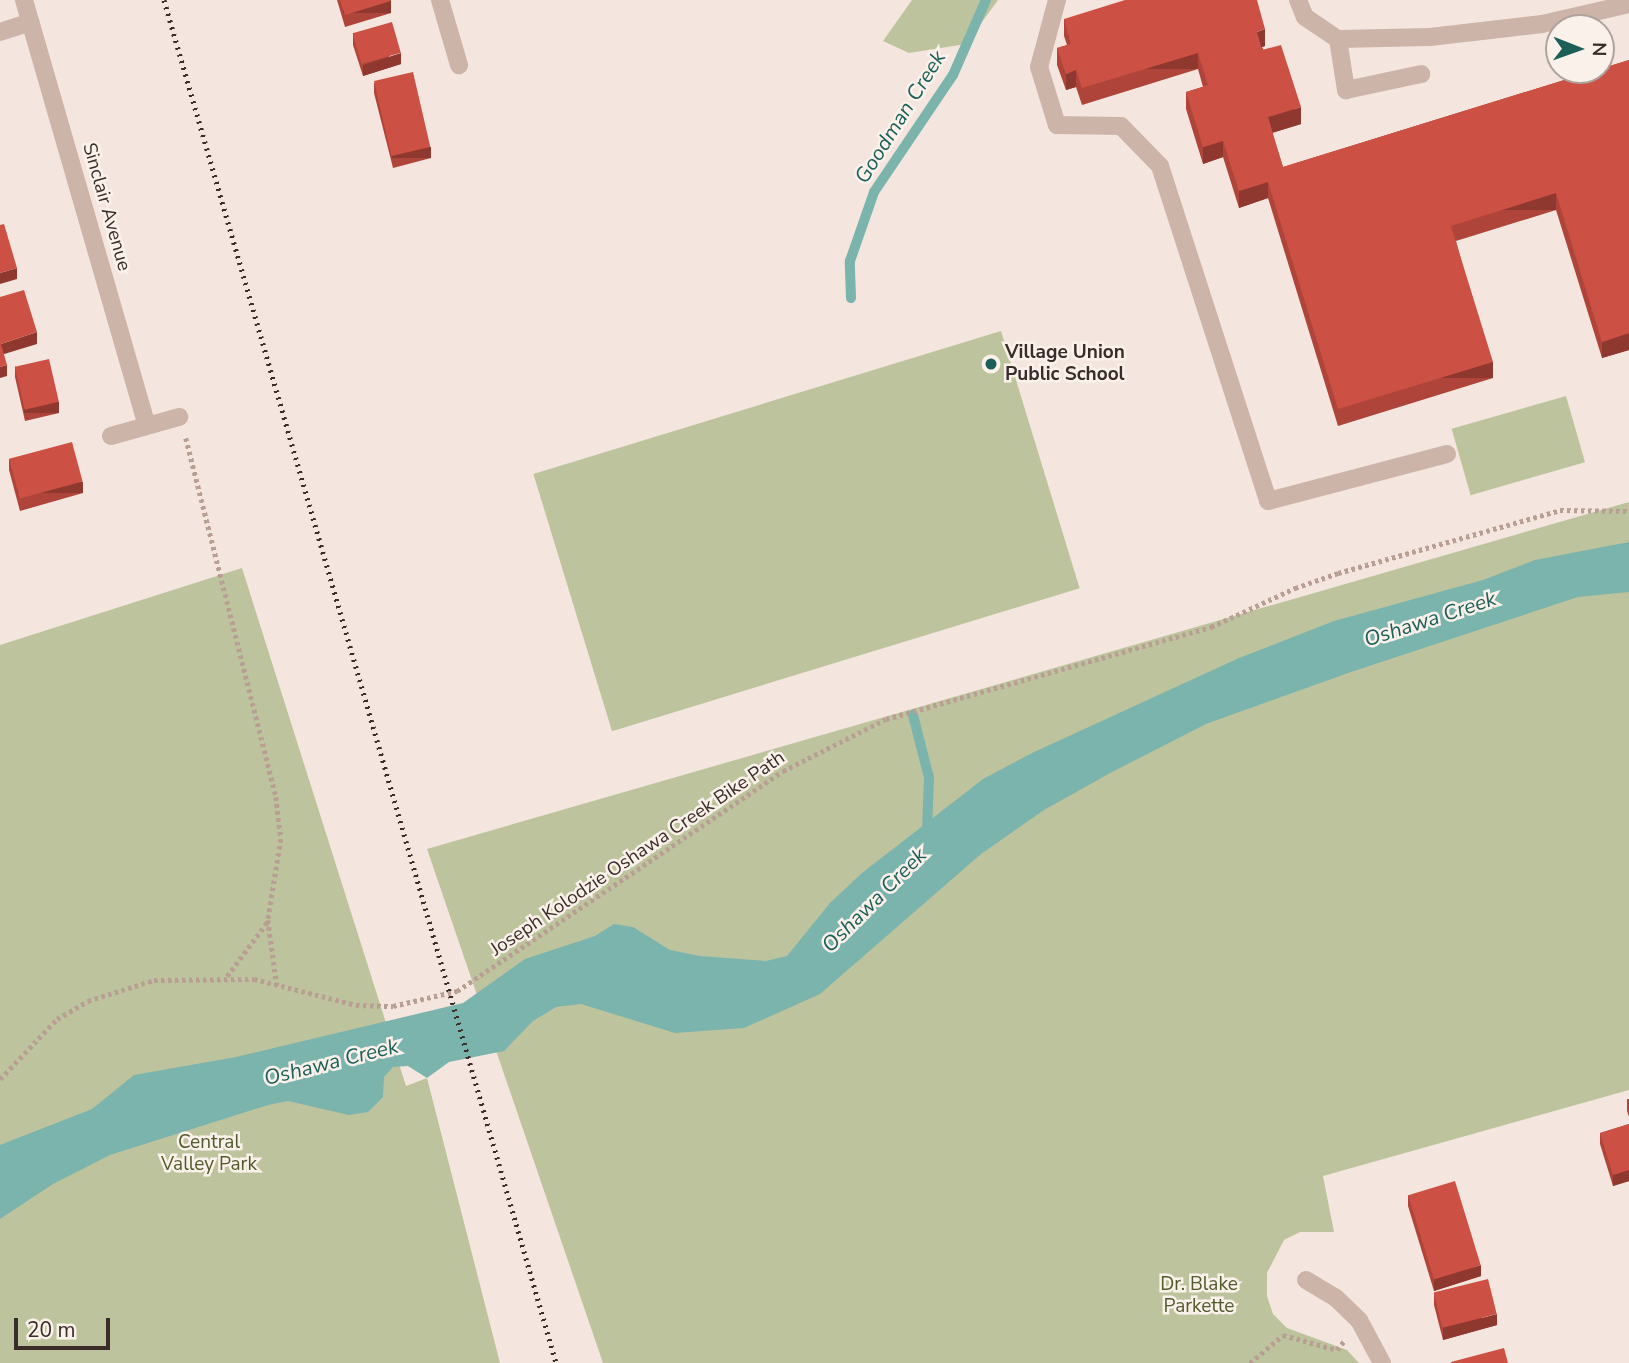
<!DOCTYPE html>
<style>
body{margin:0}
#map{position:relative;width:1629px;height:1363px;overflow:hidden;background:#f4e6de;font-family:"Nunito Sans",sans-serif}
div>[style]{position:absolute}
.green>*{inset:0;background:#bdc49d;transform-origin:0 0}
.water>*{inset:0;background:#7bb3ad}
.stream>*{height:10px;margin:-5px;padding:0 5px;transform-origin:5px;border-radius:5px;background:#7bb3ad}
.path>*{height:4.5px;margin-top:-2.25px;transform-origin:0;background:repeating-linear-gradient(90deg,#b99e93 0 3.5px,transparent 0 7px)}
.minor>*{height:18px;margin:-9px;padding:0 9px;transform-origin:9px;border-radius:9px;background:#cdb4a9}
.rail>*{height:5px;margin-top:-2.5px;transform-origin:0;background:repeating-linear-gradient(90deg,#3a2c29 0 2px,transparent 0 7px)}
.wall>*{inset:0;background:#af453a}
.shaded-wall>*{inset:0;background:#8f3830;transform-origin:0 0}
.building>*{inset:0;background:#cc5044;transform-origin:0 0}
.dots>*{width:19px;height:19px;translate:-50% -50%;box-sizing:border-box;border:4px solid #fbf1eb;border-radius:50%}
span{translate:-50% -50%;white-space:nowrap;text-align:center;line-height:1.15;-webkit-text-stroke:5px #fbf1eb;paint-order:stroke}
.street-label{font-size:19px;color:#3a2c29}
.poi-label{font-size:19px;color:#3a2c29;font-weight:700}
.left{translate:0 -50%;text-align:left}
.park-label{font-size:19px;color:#505a2c}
.water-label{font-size:21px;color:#1c5e58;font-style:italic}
.north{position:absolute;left:1545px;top:14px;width:70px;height:70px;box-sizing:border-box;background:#fbf1eb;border:2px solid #aea29d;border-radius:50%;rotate:91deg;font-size:19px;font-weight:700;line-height:28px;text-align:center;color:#3a2c29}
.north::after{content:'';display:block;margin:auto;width:24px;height:32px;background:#1c5e58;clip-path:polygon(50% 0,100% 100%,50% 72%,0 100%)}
.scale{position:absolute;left:14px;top:1318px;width:96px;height:32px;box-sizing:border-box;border:4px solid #3a2c29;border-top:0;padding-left:9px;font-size:21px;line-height:24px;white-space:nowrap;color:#3a2c29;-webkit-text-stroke:5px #fbf1eb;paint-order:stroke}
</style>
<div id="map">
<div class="green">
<div style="clip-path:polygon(912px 0,998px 0,966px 44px,909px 53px,883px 41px)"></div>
<div style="left:1001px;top:331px;width:269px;height:489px;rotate:73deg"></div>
<div style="left:1566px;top:396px;width:69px;height:119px;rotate:74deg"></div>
<div style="clip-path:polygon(1629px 502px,1629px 1090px,1323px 1176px,1334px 1232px,1300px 1232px,1284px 1240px,1267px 1273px,1267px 1296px,1273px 1314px,1287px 1328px,1347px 1350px,1359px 1363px,603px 1363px,427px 849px)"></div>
<div style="clip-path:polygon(242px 568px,406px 1086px,427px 1078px,500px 1363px,0 1363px,0 645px)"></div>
</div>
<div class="water">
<div style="clip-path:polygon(1629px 542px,1629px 592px,1578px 597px,1351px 672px,1206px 724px,1112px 772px,1044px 810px,981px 854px,820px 994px,744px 1028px,675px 1033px,581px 1004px,556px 1007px,533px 1021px,504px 1051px,449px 1062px,427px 1078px,408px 1066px,393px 1067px,384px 1077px,383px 1097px,368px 1112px,349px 1115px,288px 1101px,268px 1105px,110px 1155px,53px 1184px,0 1219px,0 1145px,92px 1109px,134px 1075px,236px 1057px,463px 1003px,525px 959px,595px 936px,614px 924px,633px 927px,670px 950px,700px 956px,766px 961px,787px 956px,830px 903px,862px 873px,983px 779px,1032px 753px,1239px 658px,1334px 621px,1483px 580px,1535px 560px)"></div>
</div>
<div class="stream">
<div style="left:851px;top:298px;width:37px;rotate:-92deg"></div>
<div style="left:850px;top:261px;width:73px;rotate:-70.8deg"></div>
<div style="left:874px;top:192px;width:141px;rotate:-56deg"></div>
<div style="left:953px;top:75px;width:82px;rotate:-66.3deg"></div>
<div style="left:913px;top:715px;width:65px;rotate:75.7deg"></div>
<div style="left:929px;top:778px;width:53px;rotate:92.2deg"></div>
</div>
<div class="path">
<div style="left:186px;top:438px;width:370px;rotate:75.9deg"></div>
<div style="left:276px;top:797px;width:42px;rotate:83.2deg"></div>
<div style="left:281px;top:839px;width:82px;rotate:99.1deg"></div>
<div style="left:268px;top:920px;width:67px;rotate:82.2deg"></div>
<div style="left:227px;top:976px;width:69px;rotate:-53.3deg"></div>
<div style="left:0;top:1079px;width:83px;rotate:-46.5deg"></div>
<div style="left:57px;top:1019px;width:36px;rotate:-30deg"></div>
<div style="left:88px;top:1001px;width:69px;rotate:-17.7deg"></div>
<div style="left:154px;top:980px;width:100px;rotate:-0.6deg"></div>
<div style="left:254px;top:979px;width:105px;rotate:14.3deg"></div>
<div style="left:356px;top:1005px;width:37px;rotate:2deg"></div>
<div style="left:393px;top:1006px;width:66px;rotate:-13.2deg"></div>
<div style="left:457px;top:991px;width:393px;rotate:-34deg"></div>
<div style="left:783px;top:771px;width:115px;rotate:-26.8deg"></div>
<div style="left:886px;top:719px;width:338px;rotate:-15.8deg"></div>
<div style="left:1211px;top:627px;width:93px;rotate:-24.9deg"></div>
<div style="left:1295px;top:588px;width:46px;rotate:-19.2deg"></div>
<div style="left:1338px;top:573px;width:231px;rotate:-15.8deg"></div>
<div style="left:1560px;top:510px;width:69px;rotate:0.8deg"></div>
<div style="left:1250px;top:1363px;width:43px;rotate:-40.3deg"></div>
<div style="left:1283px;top:1335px;width:56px;rotate:15.5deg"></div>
<div style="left:1337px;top:1350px;width:11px;rotate:-52deg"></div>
</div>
<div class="minor">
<div style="left:24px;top:0;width:443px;rotate:73.9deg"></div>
<div style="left:440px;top:0;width:68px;rotate:73.7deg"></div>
<div style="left:1057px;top:0;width:69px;rotate:105deg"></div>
<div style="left:1039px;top:67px;width:61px;rotate:72.8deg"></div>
<div style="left:1057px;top:125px;width:64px;rotate:0.9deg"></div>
<div style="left:1121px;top:126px;width:56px;rotate:45.7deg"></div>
<div style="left:1160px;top:166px;width:352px;rotate:72.1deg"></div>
<div style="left:1268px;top:501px;width:185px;rotate:-14.7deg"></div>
<div style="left:1298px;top:0;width:18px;rotate:68deg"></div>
<div style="left:1305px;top:17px;width:40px;rotate:34deg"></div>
<div style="left:1338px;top:39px;width:92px;rotate:-1.2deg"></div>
<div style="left:1430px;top:37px;width:113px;rotate:-6.6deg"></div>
<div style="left:1542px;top:24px;width:89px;rotate:-12.9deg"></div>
<div style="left:0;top:32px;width:32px;rotate:-18deg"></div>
<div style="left:1338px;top:39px;width:52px;rotate:81.1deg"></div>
<div style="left:1346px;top:90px;width:77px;rotate:-12deg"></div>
<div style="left:111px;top:436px;width:71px;rotate:-15.6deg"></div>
<div style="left:1306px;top:1280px;width:35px;rotate:31deg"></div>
<div style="left:1336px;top:1298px;width:32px;rotate:44deg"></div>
<div style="left:1359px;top:1320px;width:49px;rotate:61.9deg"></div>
</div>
<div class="rail">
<div style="left:164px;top:0;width:1418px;rotate:73.95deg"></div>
</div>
<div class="wall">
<div style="clip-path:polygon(337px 0,391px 0,391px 13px,345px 27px)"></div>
<div style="clip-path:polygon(1064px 19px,1265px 46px,1262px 47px,1301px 124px,1272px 133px,1283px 167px,1629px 60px,1629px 350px,1602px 358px,1556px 210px,1456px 241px,1493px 378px,1338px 426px,1268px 198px,1239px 208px,1223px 157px,1203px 164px,1186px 109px,1186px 92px,1203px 87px,1198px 69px,1082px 105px,1076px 87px,1066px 90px,1057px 65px,1057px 48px,1067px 45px,1064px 36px)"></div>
<div style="clip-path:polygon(353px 34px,401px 64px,363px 76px,353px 45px)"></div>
<div style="clip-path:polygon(374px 82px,431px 158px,393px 168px,374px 93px)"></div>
<div style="clip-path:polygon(15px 366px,59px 413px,25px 421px,15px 377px)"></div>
<div style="clip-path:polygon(9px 459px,83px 493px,20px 511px,9px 470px)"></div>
<div style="clip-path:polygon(1627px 1099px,1629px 1099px,1629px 1117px,1627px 1111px)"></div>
<div style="clip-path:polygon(1629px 1124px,1629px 1181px,1613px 1186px,1600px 1144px,1600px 1133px)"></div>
<div style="clip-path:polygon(1408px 1195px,1481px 1276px,1434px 1291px,1408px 1206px)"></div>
<div style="clip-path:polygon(1434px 1293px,1497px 1325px,1443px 1340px,1434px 1305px)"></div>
</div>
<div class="shaded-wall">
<div style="left:391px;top:1px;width:12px;height:48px;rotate:90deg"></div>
<div style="clip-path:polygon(1265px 29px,1265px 46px,1257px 49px,1257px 32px)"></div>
<div style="clip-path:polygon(401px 53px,401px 64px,363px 76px,363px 65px)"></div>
<div style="left:1198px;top:53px;width:16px;height:121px;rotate:90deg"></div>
<div style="clip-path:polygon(1076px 70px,1076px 87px,1066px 90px,1066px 74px)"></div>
<div style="clip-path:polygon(1301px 107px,1301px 124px,1268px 134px,1268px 117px)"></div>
<div style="clip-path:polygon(1223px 141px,1223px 157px,1203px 164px,1203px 147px)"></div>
<div style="left:431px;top:147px;width:11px;height:39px;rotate:90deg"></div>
<div style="clip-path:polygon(1268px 182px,1268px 198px,1239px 208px,1239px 191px)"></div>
<div style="left:1556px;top:193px;width:17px;height:110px;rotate:90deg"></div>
<div style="clip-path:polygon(17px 268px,17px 279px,0 284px,0 273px)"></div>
<div style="clip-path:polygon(37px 332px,37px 344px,1px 355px,1px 344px)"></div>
<div style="clip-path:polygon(1629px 333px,1629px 350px,1602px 358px,1602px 342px)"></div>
<div style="left:1493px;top:362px;width:16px;height:162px;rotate:90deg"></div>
<div style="clip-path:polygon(7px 365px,7px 376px,0 378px,0 367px)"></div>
<div style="left:59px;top:402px;width:11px;height:35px;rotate:90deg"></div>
<div style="left:83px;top:482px;width:11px;height:66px;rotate:90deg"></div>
<div style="clip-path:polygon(1629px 1170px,1629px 1181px,1613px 1186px,1613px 1175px)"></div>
<div style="clip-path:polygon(1481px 1265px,1481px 1276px,1434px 1291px,1434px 1279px)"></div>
<div style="clip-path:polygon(1497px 1314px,1497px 1325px,1443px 1340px,1443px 1328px)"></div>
</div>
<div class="building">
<div style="clip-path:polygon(340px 0,391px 0,391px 1px,345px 15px)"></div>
<div style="clip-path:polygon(1125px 0,1257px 0,1265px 29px,1257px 32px,1262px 50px,1281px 45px,1301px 107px,1268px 117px,1283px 167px,1629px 60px,1629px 333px,1602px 342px,1556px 193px,1451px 226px,1493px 362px,1338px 409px,1268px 182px,1239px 191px,1223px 141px,1203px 147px,1186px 92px,1208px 85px,1198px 53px,1082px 88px,1076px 70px,1066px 74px,1057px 48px,1071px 44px,1064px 19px)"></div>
<div style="left:392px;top:22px;width:32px;height:41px;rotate:74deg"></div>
<div style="left:413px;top:72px;width:77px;height:40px;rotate:77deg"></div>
<div style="clip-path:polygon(4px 224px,17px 268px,0 273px,0 225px)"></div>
<div style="clip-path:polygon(24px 290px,37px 332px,1px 344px,7px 365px,0 367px,0 297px)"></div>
<div style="left:49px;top:359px;width:44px;height:35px;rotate:77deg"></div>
<div style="left:72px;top:442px;width:41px;height:65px;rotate:75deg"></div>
<div style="clip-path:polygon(1629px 1124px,1629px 1170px,1613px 1175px,1600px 1133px)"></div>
<div style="left:1455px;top:1181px;width:88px;height:49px;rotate:73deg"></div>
<div style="left:1488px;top:1279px;width:36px;height:56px;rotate:76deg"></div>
<div style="clip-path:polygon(1504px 1348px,1508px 1363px,1451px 1363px,1451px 1362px)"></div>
</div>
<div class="dots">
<div style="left:991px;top:364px;background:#1c5e58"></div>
</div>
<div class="street-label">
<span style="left:106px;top:207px;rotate:74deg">Sinclair Avenue</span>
<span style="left:638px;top:854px;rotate:-34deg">Joseph Kolodzie Oshawa Creek Bike Path</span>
</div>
<div class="poi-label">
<span class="left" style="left:1005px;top:364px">Village Union<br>Public School</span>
</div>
<div class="park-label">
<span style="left:209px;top:1154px">Central<br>Valley Park</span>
<span style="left:1199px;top:1296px">Dr. Blake<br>Parkette</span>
</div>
<div class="water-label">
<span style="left:900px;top:117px;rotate:-58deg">Goodman Creek</span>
<span style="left:1430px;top:619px;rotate:-18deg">Oshawa Creek</span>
<span style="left:874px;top:900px;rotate:-45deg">Oshawa Creek</span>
<span style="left:331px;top:1062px;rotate:-14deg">Oshawa Creek</span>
</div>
<div class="north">N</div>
<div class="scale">20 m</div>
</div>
